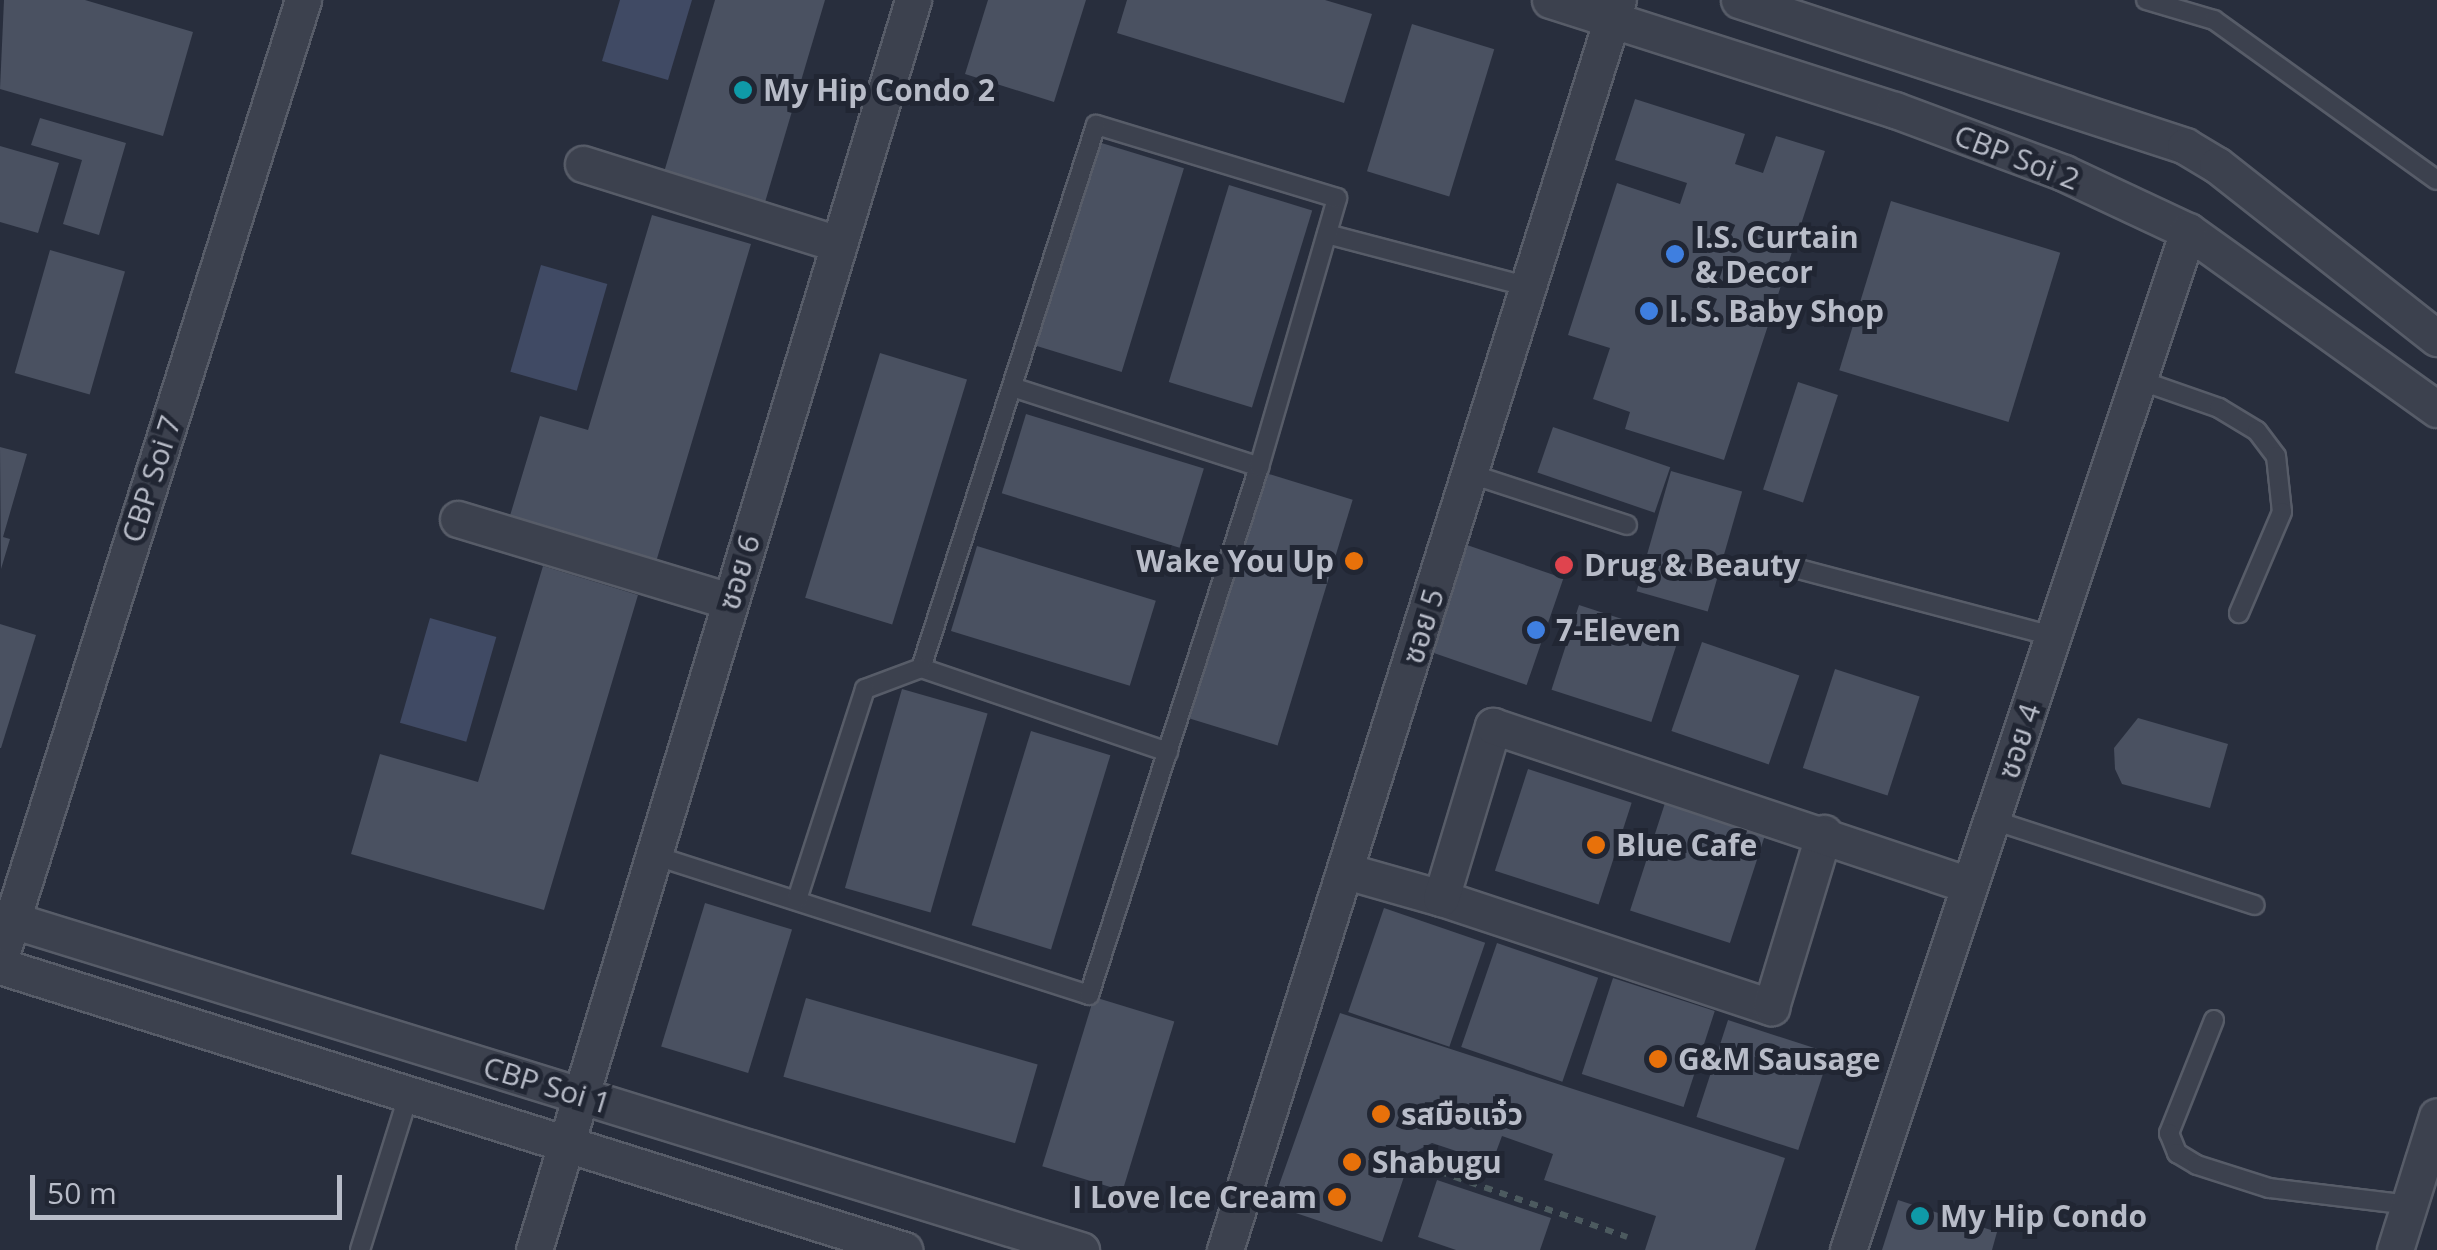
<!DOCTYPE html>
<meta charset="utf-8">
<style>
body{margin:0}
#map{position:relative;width:2437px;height:1250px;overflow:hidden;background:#282e3d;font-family:"Open Sans","Noto Sans Thai",sans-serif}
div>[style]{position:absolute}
.water>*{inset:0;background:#404a64;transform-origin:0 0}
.building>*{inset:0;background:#4a5161;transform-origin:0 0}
.path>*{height:6px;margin-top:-3px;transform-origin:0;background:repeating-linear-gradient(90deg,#4c5a5f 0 8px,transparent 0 16px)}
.roads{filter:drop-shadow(2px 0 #575c68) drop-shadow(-2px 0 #575c68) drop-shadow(0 2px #575c68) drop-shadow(0 -2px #575c68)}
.lane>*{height:18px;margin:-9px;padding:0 9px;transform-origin:9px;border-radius:9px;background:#3c414e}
.street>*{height:35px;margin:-17.5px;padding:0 17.5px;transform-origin:17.5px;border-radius:17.5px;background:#3c414e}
.dots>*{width:28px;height:28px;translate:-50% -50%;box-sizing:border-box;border:5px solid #212633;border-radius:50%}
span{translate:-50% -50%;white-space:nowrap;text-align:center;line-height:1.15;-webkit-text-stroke:10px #212633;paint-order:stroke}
.poi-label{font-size:30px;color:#b8bcc8;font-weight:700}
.left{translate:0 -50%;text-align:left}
.right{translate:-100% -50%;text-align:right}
.street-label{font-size:30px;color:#b8bcc8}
.scale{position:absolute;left:30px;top:1175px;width:312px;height:45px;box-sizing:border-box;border:5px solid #b8bcc8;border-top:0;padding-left:12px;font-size:30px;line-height:35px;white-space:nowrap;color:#b8bcc8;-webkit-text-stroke:8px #212633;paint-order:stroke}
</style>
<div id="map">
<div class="water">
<div style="clip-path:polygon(620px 0,692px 0,668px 80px,602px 61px)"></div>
<div style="left:541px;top:265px;width:69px;height:111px;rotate:16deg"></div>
<div style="left:430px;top:618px;width:69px;height:109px;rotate:16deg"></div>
</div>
<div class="building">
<div style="clip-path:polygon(4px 0,85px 0,193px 32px,163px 136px,0 89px)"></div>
<div style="clip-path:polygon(715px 0,825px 0,763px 209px,662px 179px)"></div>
<div style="clip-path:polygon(988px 0,1086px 0,1054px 102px,965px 74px)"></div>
<div style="clip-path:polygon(1127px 0,1325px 0,1372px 14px,1344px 103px,1117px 33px)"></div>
<div style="left:1412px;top:24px;width:86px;height:154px;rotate:17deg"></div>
<div style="clip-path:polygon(1635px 99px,1745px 134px,1735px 164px,1763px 173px,1776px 136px,1825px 151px,1724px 460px,1625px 429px,1630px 412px,1593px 399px,1610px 348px,1568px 335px,1617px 183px,1680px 204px,1687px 183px,1615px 160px)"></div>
<div style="clip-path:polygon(40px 118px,126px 143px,99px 235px,63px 224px,82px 160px,31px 145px)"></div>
<div style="left:1095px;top:141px;width:93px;height:213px;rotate:17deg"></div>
<div style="clip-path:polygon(0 146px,59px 163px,38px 233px,0 222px)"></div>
<div style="left:1229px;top:185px;width:87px;height:206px;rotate:17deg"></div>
<div style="left:1891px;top:201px;width:177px;height:177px;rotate:17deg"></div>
<div style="clip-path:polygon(652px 215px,751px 244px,656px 562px,509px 519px,540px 416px,588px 430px)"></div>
<div style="left:50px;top:250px;width:78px;height:128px;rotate:16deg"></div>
<div style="left:880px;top:353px;width:91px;height:256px;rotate:17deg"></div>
<div style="left:1798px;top:382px;width:42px;height:113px;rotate:18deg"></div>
<div style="left:1026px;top:414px;width:186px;height:83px;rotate:17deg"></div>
<div style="left:1553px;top:427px;width:124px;height:48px;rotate:19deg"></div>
<div style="clip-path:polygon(0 447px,27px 454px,3px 537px,10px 539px,1px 569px)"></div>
<div style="left:1259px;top:471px;width:98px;height:257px;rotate:17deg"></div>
<div style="left:1671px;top:471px;width:74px;height:125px;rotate:16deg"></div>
<div style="left:1467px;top:545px;width:102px;height:113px;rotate:19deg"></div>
<div style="left:977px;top:546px;width:187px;height:89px;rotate:17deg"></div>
<div style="clip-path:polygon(543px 566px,638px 595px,544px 910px,351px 854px,380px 754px,478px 782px)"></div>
<div style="left:1579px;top:605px;width:105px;height:89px;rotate:18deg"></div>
<div style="clip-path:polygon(0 624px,36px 635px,1px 748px,0 748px)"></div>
<div style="left:1702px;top:642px;width:103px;height:94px;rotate:19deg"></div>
<div style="left:1835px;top:669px;width:89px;height:104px;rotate:18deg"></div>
<div style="left:902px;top:689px;width:89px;height:207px;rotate:16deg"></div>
<div style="clip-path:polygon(2138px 718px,2228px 744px,2210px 808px,2122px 784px,2115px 769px,2114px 748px)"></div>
<div style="left:1031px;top:731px;width:83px;height:203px;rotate:17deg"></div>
<div style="left:1528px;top:769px;width:109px;height:107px;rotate:18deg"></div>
<div style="left:1665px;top:803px;width:105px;height:113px;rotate:18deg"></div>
<div style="left:705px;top:903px;width:91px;height:150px;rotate:17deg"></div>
<div style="left:1384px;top:908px;width:107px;height:110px;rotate:19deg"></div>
<div style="left:1497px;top:943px;width:107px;height:110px;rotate:19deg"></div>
<div style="left:1613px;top:978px;width:107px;height:101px;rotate:18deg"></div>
<div style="left:1094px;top:997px;width:84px;height:177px;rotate:17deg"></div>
<div style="left:806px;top:998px;width:241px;height:82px;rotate:16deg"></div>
<div style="clip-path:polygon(1340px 1013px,1785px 1158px,1755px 1250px,1645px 1250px,1656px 1216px,1544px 1180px,1553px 1154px,1502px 1136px,1492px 1163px,1432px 1143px,1412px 1153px,1382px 1242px,1272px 1205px)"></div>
<div style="left:1728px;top:1020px;width:107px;height:102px;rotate:18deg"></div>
<div style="clip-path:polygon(1437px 1180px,1551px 1218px,1540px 1250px,1456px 1250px,1418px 1237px)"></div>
<div style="clip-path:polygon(1898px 1200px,1997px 1232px,1992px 1250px,1882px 1250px)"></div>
</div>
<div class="path">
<div style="left:1409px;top:1161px;width:231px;rotate:19.2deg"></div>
</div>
<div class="roads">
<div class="lane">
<div style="left:2146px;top:0;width:71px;rotate:16.4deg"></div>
<div style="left:2214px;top:20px;width:274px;rotate:35.7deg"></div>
<div style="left:1327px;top:234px;width:209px;rotate:14.7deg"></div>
<div style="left:2139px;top:380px;width:85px;rotate:19.3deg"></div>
<div style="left:2219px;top:408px;width:44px;rotate:31.2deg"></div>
<div style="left:2257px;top:431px;width:31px;rotate:53deg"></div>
<div style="left:2276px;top:456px;width:56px;rotate:83.9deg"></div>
<div style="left:2282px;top:512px;width:110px;rotate:113.1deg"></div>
<div style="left:1012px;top:387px;width:260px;rotate:17.9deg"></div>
<div style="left:1471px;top:474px;width:164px;rotate:18.1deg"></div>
<div style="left:1795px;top:568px;width:267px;rotate:14.8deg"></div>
<div style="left:921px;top:668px;width:261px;rotate:18.8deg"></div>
<div style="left:1993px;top:820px;width:275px;rotate:18deg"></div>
<div style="left:653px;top:855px;width:458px;rotate:17.8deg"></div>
<div style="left:1089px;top:995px;width:555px;rotate:-72.15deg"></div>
<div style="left:1259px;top:467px;width:280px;rotate:-73.8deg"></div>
<div style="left:1337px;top:198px;width:252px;rotate:-163.1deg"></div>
<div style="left:1096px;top:125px;width:571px;rotate:107.86deg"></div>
<div style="left:921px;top:668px;width:60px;rotate:159.4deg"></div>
<div style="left:865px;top:689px;width:221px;rotate:107.9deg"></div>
<div style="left:2214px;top:1020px;width:122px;rotate:111.7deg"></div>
<div style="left:2169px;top:1133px;width:22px;rotate:68deg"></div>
<div style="left:2177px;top:1153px;width:23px;rotate:31deg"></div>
<div style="left:2197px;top:1165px;width:76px;rotate:17.7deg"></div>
<div style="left:2269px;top:1188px;width:141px;rotate:6.9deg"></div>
<div style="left:360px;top:1250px;width:164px;rotate:-72.6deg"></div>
</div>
<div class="street">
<div style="left:1550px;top:0;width:362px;rotate:17.7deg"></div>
<div style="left:1895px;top:110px;width:180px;rotate:20.4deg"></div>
<div style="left:2064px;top:173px;width:137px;rotate:25.1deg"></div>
<div style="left:2188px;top:231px;width:306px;rotate:35.6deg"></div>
<div style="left:1739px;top:0;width:469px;rotate:18.1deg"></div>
<div style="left:2185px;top:146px;width:37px;rotate:31deg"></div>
<div style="left:2217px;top:165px;width:280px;rotate:38.2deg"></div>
<div style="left:583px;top:164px;width:268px;rotate:17.4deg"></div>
<div style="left:458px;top:519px;width:284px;rotate:16.8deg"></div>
<div style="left:1346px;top:871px;width:99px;rotate:15.9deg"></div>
<div style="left:1441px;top:898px;width:348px;rotate:18.3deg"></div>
<div style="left:1771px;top:1007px;width:182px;rotate:-73.1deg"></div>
<div style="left:1441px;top:898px;width:180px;rotate:-73.2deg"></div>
<div style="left:1493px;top:726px;width:502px;rotate:18.47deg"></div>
<div style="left:12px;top:920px;width:1119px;rotate:17.16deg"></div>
<div style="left:0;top:958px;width:1005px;rotate:-72.45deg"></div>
<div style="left:0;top:966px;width:948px;rotate:17.44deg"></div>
<div style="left:534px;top:1250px;width:1306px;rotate:-73.13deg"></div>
<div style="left:1225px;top:1250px;width:1310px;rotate:-72.55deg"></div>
<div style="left:1848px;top:1250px;width:1074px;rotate:-71.55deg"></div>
<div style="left:2395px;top:1250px;width:140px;rotate:-72.6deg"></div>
</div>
</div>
<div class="dots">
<div style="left:743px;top:90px;background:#0f9aa8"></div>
<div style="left:1675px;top:254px;background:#3f7fe0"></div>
<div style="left:1649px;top:311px;background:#3f7fe0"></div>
<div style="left:1354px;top:561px;background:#e8710a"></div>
<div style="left:1564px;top:565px;background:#e0444e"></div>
<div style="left:1536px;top:630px;background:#3f7fe0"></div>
<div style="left:1596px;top:845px;background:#e8710a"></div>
<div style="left:1658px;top:1059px;background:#e8710a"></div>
<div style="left:1381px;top:1114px;background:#e8710a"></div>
<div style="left:1352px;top:1162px;background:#e8710a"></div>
<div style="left:1337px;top:1197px;background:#e8710a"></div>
<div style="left:1920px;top:1216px;background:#0f9aa8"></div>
</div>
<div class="poi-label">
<span class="left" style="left:763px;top:90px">My Hip Condo 2</span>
<span class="left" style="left:1695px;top:254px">I.S. Curtain<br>&amp; Decor</span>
<span class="left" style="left:1669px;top:311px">I. S. Baby Shop</span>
<span class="right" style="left:1334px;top:561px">Wake You Up</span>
<span class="left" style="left:1584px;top:565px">Drug &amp; Beauty</span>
<span class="left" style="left:1556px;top:630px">7-Eleven</span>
<span class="left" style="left:1616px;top:845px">Blue Cafe</span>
<span class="left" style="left:1678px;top:1059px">G&amp;M Sausage</span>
<span class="left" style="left:1401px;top:1114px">รสมือแจ๋ว</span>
<span class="left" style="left:1372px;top:1162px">Shabugu</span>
<span class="right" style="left:1317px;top:1197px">I Love Ice Cream</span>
<span class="left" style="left:1940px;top:1216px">My Hip Condo</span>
</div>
<div class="street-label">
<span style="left:2017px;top:157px;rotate:21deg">CBP Soi 2</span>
<span style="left:151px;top:479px;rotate:-72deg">CBP Soi 7</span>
<span style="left:739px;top:572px;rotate:-73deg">ซอย 6</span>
<span style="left:1423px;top:626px;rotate:-73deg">ซอย 5</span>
<span style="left:2019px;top:741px;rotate:-72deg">ซอย 4</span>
<span style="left:547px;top:1085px;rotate:17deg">CBP Soi 1</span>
</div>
<div class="scale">50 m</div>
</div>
